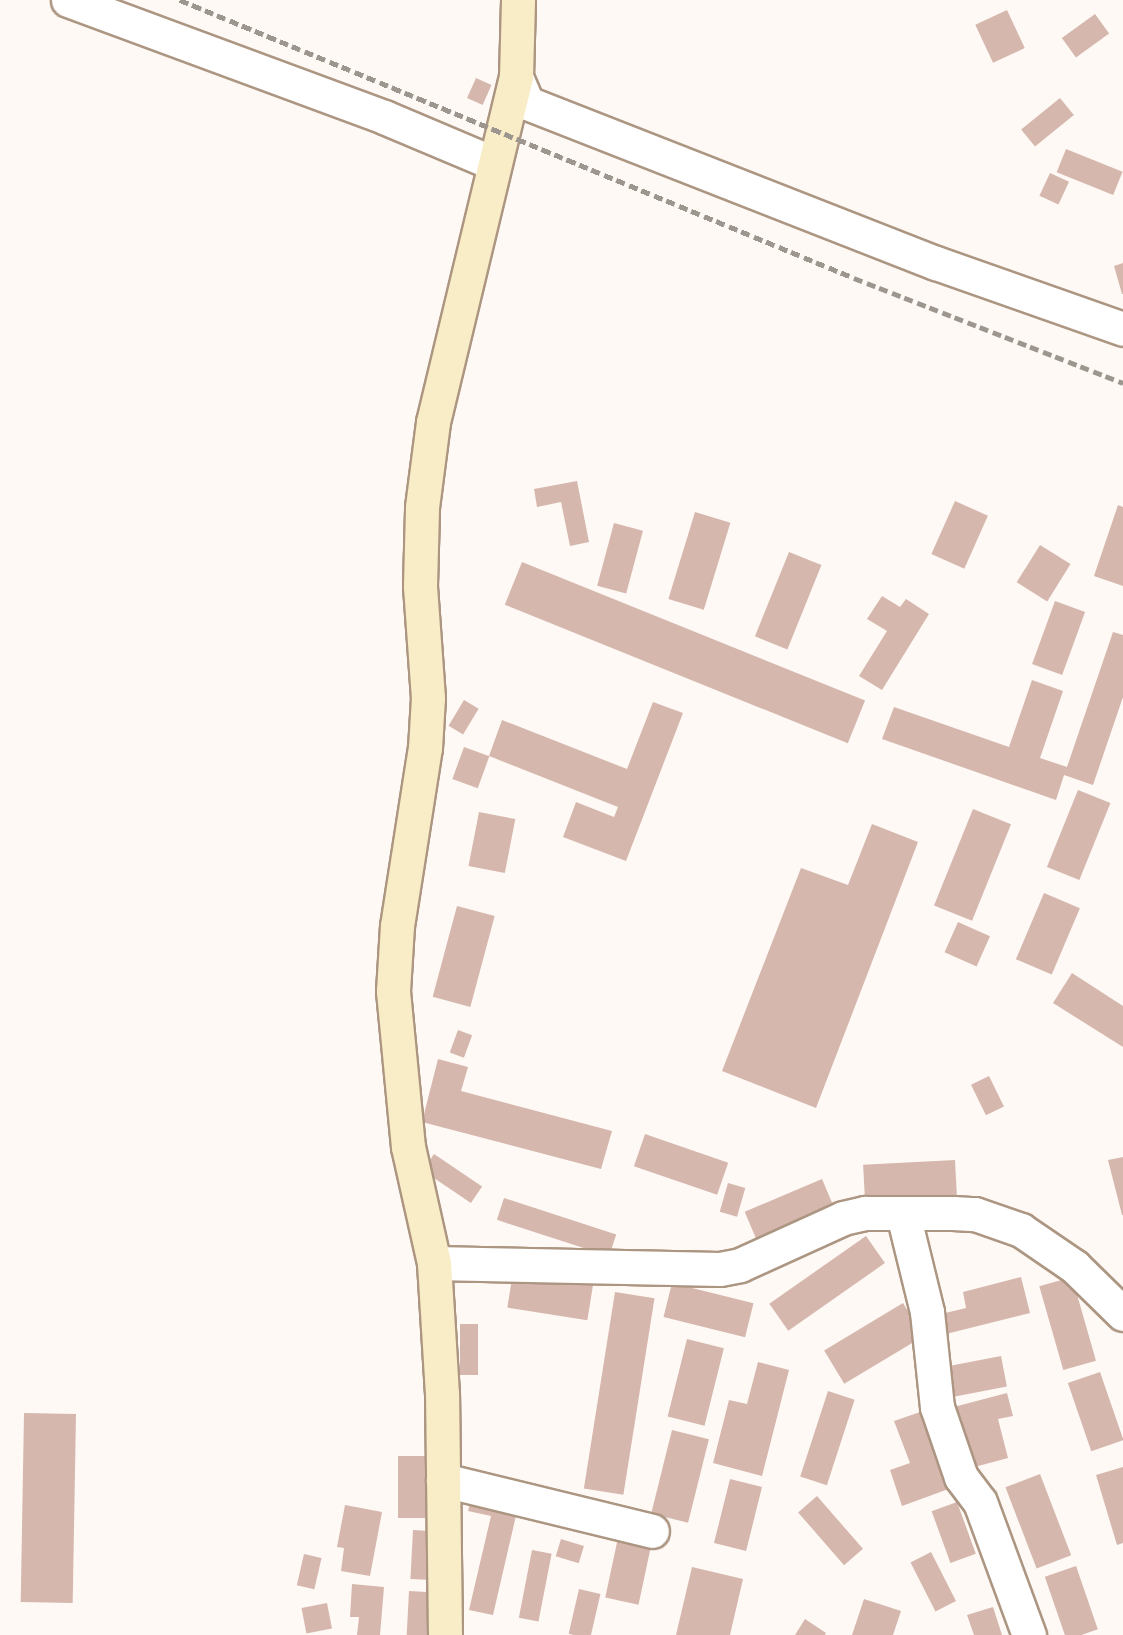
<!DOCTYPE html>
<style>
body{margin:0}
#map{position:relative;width:1123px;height:1635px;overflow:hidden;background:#fef9f4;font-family:Helvetica,sans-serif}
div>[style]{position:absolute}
.building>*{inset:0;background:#d6b7ae;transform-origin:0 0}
.roads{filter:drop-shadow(2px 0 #ac9682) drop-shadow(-2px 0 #ac9682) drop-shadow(0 2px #ac9682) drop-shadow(0 -2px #ac9682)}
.street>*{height:33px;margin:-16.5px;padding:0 16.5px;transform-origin:16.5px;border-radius:16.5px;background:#fff}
.secondary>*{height:33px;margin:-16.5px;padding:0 16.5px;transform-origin:16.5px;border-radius:16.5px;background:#f9edc7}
.rail>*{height:4.5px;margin-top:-2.25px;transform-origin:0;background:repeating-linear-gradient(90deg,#9d968e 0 9px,transparent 0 13.5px)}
span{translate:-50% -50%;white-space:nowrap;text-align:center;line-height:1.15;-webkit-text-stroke:6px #fef9f4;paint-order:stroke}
</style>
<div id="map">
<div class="building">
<div style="left:1007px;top:10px;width:42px;height:35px;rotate:65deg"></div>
<div style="left:1095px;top:14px;width:24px;height:41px;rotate:54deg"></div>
<div style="left:476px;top:78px;width:17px;height:22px;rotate:24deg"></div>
<div style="left:1060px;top:98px;width:22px;height:50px;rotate:51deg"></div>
<div style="left:1066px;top:149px;width:61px;height:25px;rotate:22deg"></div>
<div style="left:1050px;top:173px;width:21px;height:25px;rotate:25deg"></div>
<div style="clip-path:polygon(1123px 263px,1123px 294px,1122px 294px,1114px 266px)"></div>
<div style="clip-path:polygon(577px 481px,589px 542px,570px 546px,561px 502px,537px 507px,534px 489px)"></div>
<div style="left:955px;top:501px;width:36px;height:58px;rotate:24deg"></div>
<div style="clip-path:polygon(1118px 505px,1123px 507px,1123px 586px,1094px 576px)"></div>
<div style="left:695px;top:512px;width:37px;height:91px;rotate:17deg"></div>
<div style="left:614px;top:523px;width:30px;height:65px;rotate:15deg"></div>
<div style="left:1040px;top:545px;width:36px;height:44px;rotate:32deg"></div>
<div style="left:789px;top:552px;width:35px;height:91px;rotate:22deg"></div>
<div style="left:522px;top:562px;width:370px;height:46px;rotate:22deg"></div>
<div style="clip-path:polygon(882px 596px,900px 607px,906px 599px,929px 614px,882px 690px,859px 676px,887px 631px,867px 619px)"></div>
<div style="left:1055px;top:601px;width:32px;height:67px;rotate:20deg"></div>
<div style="clip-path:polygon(1113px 632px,1123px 635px,1123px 697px,1093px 785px,1064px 775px,1056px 800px,882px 739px,894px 707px,1009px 747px,1032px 680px,1063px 691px,1040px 758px,1067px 767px)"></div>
<div style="left:464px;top:700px;width:17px;height:30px;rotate:31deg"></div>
<div style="clip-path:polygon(653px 702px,683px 713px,626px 861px,563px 837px,576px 802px,614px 817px,618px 807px,489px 756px,502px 720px,627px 769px)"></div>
<div style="left:464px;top:747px;width:27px;height:34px;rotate:20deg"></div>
<div style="left:1078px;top:790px;width:35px;height:83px;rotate:22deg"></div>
<div style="left:973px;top:809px;width:41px;height:104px;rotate:22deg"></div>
<div style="left:479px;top:812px;width:37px;height:55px;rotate:11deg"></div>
<div style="clip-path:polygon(872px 824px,918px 842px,816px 1108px,722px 1071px,801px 868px,848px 885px)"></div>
<div style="left:1044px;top:893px;width:39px;height:72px;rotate:23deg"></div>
<div style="left:457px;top:906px;width:39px;height:94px;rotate:15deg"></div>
<div style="left:958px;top:922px;width:35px;height:33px;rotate:24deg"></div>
<div style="clip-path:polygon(1072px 973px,1123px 1006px,1123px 1047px,1053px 1003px)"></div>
<div style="left:458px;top:1030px;width:15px;height:24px;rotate:20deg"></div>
<div style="clip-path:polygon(438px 1059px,468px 1067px,461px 1091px,612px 1131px,601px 1169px,422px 1122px)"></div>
<div style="left:989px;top:1076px;width:34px;height:20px;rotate:64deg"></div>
<div style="left:645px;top:1134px;width:88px;height:34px;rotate:19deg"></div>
<div style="left:434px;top:1154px;width:58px;height:20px;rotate:34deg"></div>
<div style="clip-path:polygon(1123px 1157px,1123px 1215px,1122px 1215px,1108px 1160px)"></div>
<div style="left:955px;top:1160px;width:38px;height:92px;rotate:87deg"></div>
<div style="left:822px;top:1179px;width:36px;height:84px;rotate:67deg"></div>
<div style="left:728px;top:1183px;width:18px;height:30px;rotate:16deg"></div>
<div style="left:504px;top:1198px;width:118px;height:23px;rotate:18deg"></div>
<div style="left:866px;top:1236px;width:33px;height:118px;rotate:55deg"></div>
<div style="left:513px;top:1272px;width:81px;height:36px;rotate:9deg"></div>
<div style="clip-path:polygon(1021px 1277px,1030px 1313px,942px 1335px,937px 1315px,966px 1308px,963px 1292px)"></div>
<div style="left:1072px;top:1277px;width:87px;height:34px;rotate:74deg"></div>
<div style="left:672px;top:1283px;width:84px;height:35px;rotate:14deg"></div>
<div style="left:615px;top:1292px;width:40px;height:199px;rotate:9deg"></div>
<div style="left:903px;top:1303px;width:39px;height:92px;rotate:59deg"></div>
<div style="left:460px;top:1324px;width:18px;height:51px"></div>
<div style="left:687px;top:1339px;width:38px;height:80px;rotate:14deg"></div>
<div style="left:1001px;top:1356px;width:31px;height:62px;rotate:79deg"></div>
<div style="clip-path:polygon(758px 1362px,789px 1370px,762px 1476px,713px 1463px,729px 1400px,747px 1404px)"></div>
<div style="left:1100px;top:1372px;width:72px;height:34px;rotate:71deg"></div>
<div style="left:828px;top:1391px;width:28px;height:90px;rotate:18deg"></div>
<div style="clip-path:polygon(1007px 1393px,1013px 1416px,998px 1419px,1008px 1458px,967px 1469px,950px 1408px)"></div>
<div style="clip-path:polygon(926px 1410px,954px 1487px,902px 1506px,890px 1470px,910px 1463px,894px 1421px)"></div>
<div style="left:24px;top:1413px;width:52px;height:189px;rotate:1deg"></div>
<div style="left:672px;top:1430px;width:38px;height:86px;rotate:14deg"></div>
<div style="left:398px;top:1456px;width:27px;height:62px"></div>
<div style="clip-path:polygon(1123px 1467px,1123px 1543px,1117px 1545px,1096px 1475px)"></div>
<div style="left:1040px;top:1474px;width:87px;height:37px;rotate:69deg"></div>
<div style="left:730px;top:1479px;width:33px;height:66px;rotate:14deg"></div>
<div style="clip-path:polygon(472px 1496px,518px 1507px,493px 1615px,469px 1610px,491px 1516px,468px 1511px)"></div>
<div style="left:817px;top:1496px;width:70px;height:25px;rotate:49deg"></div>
<div style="left:957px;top:1502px;width:55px;height:27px;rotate:70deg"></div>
<div style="clip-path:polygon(345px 1505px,382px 1512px,370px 1576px,341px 1571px,344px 1548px,337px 1547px)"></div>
<div style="left:413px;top:1530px;width:22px;height:49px;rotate:3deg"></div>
<div style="left:619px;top:1533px;width:34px;height:66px;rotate:12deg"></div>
<div style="left:561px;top:1539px;width:24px;height:18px;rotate:17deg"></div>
<div style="left:532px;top:1550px;width:20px;height:69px;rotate:11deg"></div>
<div style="left:931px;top:1552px;width:55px;height:23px;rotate:63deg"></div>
<div style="left:304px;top:1554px;width:18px;height:32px;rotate:13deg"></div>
<div style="left:1076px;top:1566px;width:67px;height:33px;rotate:71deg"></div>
<div style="clip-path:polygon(692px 1567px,743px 1579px,730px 1635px,676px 1635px)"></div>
<div style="clip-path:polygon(352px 1584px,384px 1587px,380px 1635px,357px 1635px,359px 1617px,350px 1617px)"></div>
<div style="left:579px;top:1589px;width:22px;height:46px;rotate:13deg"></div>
<div style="left:409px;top:1591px;width:22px;height:44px;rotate:3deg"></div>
<div style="clip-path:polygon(864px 1599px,901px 1611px,893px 1635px,852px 1635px)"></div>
<div style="left:327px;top:1603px;width:26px;height:26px;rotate:79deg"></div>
<div style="clip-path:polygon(993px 1607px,1002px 1635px,974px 1635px,967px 1615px)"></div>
<div style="clip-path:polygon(805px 1619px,826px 1633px,825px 1635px,795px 1635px)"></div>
</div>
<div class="roads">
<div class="street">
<div style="left:68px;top:0;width:337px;rotate:20.3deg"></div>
<div style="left:384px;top:117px;width:118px;rotate:22.9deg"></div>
<div style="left:516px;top:77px;width:28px;rotate:67deg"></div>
<div style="left:527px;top:103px;width:439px;rotate:21.4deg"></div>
<div style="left:936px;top:263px;width:198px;rotate:19.4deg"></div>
<div style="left:903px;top:1214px;width:101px;rotate:76.2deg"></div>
<div style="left:927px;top:1312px;width:96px;rotate:84deg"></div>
<div style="left:937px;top:1407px;width:74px;rotate:71.1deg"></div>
<div style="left:961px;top:1477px;width:31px;rotate:53deg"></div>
<div style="left:980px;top:1502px;width:142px;rotate:69.8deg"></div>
<div style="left:434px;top:1263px;width:286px;rotate:1.2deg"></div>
<div style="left:720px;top:1269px;width:20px;rotate:-11deg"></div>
<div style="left:740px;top:1265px;width:113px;rotate:-24.5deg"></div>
<div style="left:843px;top:1218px;width:23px;rotate:-13deg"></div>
<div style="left:865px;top:1213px;width:88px"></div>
<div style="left:953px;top:1213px;width:22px;rotate:3deg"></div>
<div style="left:975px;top:1214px;width:49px;rotate:19.2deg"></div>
<div style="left:1021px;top:1230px;width:65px;rotate:34.4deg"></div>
<div style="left:1075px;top:1267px;width:67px;rotate:44.4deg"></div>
<div style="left:443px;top:1480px;width:215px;rotate:13.7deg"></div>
</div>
<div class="secondary">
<div style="left:445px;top:1635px;width:241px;rotate:-90.7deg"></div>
<div style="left:442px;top:1394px;width:131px;rotate:-93.5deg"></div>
<div style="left:434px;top:1263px;width:119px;rotate:-102.6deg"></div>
<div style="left:408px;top:1147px;width:157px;rotate:-95.5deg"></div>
<div style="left:393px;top:991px;width:65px;rotate:-86.5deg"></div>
<div style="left:397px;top:926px;width:180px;rotate:-81.1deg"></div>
<div style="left:425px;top:748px;width:50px;rotate:-86.6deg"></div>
<div style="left:428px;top:698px;width:112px;rotate:-94.1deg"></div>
<div style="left:420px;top:586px;width:79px;rotate:-88.5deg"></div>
<div style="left:422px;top:507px;width:86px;rotate:-82.6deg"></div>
<div style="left:433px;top:422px;width:355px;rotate:-76.5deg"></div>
<div style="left:516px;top:77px;width:77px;rotate:-88.5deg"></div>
</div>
</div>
<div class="rail">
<div style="left:180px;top:0;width:729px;rotate:22.41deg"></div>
<div style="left:854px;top:278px;width:289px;rotate:21.3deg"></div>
</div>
</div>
